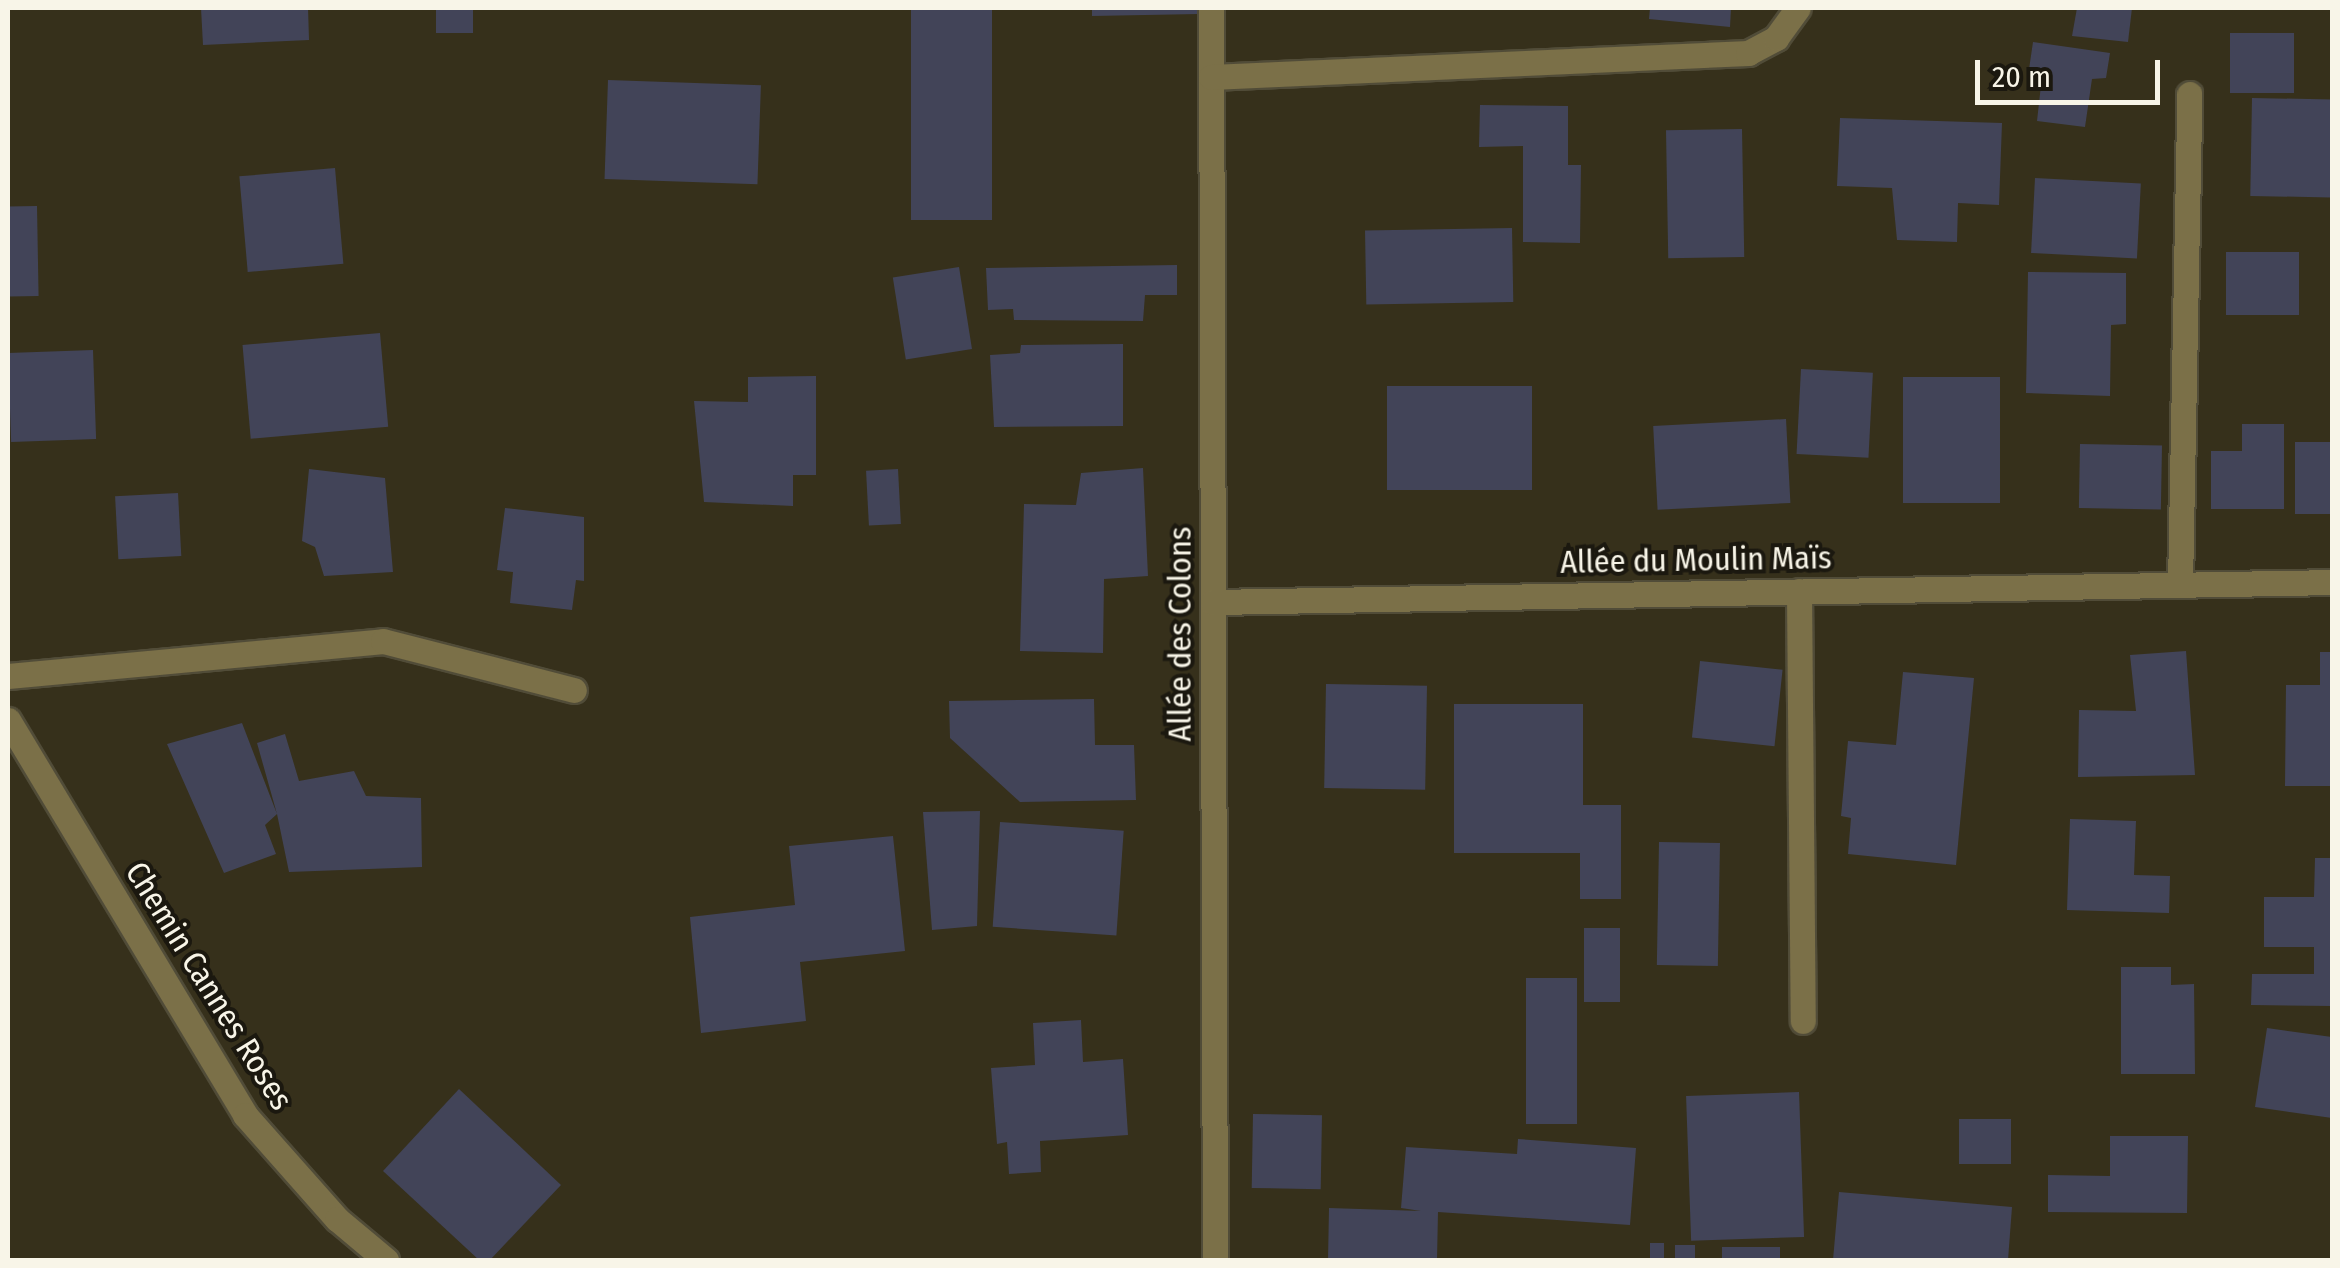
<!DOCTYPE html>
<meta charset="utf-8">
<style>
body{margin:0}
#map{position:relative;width:2340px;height:1268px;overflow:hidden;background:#36301b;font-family:"Fira Sans Condensed",sans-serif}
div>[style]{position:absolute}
.building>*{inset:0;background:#424458;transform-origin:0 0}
.roads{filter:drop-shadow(2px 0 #514c38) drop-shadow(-2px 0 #514c38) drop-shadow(0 2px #514c38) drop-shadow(0 -2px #514c38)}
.street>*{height:25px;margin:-12.5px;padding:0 12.5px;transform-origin:12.5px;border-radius:12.5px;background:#7b7048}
span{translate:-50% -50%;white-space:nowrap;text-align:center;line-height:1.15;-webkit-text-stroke:8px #1b180f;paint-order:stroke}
.street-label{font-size:32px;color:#f8f5e8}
.frame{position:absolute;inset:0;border:10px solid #f8f5e8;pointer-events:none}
.scale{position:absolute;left:1975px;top:60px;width:185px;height:45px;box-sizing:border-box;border:5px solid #f8f5e8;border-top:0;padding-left:12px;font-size:30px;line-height:35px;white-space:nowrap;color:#f8f5e8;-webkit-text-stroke:8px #1b180f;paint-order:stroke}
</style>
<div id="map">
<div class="building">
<div style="clip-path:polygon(201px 8px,308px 8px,309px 40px,203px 45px)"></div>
<div style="left:436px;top:8px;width:37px;height:25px"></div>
<div style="left:911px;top:8px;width:81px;height:212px"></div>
<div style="clip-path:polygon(1092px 8px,1199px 8px,1199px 14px,1092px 16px)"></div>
<div style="clip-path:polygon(1650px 8px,1731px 8px,1730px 27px,1649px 19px)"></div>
<div style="clip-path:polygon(2077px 8px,2132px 8px,2128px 42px,2072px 36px)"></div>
<div style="left:2230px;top:33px;width:64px;height:60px"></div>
<div style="clip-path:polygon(2033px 42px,2110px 53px,2106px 78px,2092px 79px,2085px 127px,2037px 121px,2041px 85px,2027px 83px)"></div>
<div style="left:608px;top:80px;width:153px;height:99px;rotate:2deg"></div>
<div style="left:2252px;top:98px;width:80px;height:98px;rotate:1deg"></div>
<div style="clip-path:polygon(1480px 105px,1568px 106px,1568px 165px,1581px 165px,1580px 243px,1523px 242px,1523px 146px,1479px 147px)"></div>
<div style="clip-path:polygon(1840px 118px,2002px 123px,1999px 205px,1958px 203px,1957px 242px,1897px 240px,1892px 188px,1837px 186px)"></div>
<div style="left:1742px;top:129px;width:128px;height:76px;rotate:89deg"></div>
<div style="left:335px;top:168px;width:96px;height:96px;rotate:85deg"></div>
<div style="left:2035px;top:178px;width:106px;height:75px;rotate:3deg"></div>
<div style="left:37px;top:206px;width:90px;height:29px;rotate:89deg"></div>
<div style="left:1512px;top:228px;width:74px;height:147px;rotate:89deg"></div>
<div style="left:2226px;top:252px;width:73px;height:63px"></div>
<div style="clip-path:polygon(1177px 265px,1177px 295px,1145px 295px,1143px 321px,1014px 320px,1013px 309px,988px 310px,986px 268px)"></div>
<div style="left:959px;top:267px;width:83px;height:67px;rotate:81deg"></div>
<div style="clip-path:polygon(2028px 272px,2126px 273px,2126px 324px,2111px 325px,2110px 396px,2026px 393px)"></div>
<div style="left:380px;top:333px;width:94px;height:138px;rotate:85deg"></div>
<div style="clip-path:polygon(1123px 344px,1123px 426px,994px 427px,990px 355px,1020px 353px,1021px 345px)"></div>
<div style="left:93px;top:350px;width:89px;height:85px;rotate:88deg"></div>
<div style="left:1801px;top:369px;width:72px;height:85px;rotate:3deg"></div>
<div style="clip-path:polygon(816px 376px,816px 475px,793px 475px,793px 506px,704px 502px,694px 401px,748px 402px,748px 377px)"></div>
<div style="left:1903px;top:377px;width:97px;height:126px"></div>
<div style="left:1532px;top:386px;width:104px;height:145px;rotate:90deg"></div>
<div style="left:1786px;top:419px;width:84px;height:133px;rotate:87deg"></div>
<div style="clip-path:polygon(2242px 424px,2284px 424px,2284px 509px,2211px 509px,2211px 451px,2242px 451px)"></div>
<div style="left:2295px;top:442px;width:37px;height:72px"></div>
<div style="left:2080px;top:444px;width:82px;height:64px;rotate:1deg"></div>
<div style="clip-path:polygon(1143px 468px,1148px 576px,1104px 579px,1103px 653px,1020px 651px,1024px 504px,1076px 505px,1081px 473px)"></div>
<div style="clip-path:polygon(309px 469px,385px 478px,393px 572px,324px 576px,315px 547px,302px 541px)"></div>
<div style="left:898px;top:469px;width:55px;height:32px;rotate:87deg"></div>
<div style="left:178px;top:493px;width:63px;height:63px;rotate:87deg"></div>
<div style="clip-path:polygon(505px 508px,584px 517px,584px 581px,576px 580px,572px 610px,510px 603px,513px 572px,497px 570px)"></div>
<div style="clip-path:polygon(2186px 651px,2195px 775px,2078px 777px,2079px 710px,2136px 711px,2130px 655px)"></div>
<div style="clip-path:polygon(2320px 652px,2332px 652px,2332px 786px,2285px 786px,2286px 685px,2320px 685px)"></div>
<div style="left:1700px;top:661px;width:83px;height:77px;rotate:6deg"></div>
<div style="clip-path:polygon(1903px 672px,1974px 678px,1956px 865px,1848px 854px,1851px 818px,1841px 816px,1848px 741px,1896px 745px)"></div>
<div style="left:1326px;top:684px;width:101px;height:104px;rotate:1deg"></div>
<div style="clip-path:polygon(1094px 699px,1095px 745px,1134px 745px,1136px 800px,1020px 802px,950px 738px,949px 701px)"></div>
<div style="left:1454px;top:704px;width:129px;height:149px"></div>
<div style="clip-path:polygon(242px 723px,277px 814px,257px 743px,285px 734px,299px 781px,354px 771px,366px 796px,421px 798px,422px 867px,289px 872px,277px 814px,265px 825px,276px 854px,224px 873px,167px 744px)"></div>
<div style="left:1580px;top:805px;width:41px;height:94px"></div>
<div style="clip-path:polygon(980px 811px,977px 926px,932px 930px,923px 812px)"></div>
<div style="clip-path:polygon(2070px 819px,2136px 821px,2134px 875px,2170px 876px,2169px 913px,2067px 910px)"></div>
<div style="left:1000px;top:822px;width:124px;height:105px;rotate:4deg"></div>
<div style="clip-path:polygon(893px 836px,905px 951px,800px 962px,806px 1021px,701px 1033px,690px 917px,795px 905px,789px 846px)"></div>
<div style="left:1659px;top:842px;width:61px;height:123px;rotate:1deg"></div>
<div style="clip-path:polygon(2315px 858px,2332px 858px,2332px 1006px,2251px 1005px,2252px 974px,2314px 974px,2314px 947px,2264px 947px,2264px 897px,2314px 897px)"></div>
<div style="left:1584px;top:928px;width:36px;height:74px"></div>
<div style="clip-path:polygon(2121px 967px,2171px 967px,2171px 985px,2194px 984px,2195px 1074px,2121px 1074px)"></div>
<div style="left:1526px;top:978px;width:51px;height:146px"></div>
<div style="clip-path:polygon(1081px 1020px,1083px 1062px,1123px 1059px,1128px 1135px,1040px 1141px,1041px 1172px,1009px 1174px,1007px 1142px,997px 1144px,991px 1068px,1035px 1065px,1033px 1023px)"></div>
<div style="clip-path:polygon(2267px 1028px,2332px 1037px,2332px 1118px,2255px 1107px)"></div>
<div style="clip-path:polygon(459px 1089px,561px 1185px,490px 1260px,479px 1260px,383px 1171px)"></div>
<div style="left:1799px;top:1092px;width:145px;height:113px;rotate:88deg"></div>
<div style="left:1253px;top:1114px;width:69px;height:74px;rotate:1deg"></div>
<div style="left:1959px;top:1119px;width:52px;height:45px"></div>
<div style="clip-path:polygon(2110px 1136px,2188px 1136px,2187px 1213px,2048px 1212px,2048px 1175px,2110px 1176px)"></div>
<div style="clip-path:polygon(1518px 1139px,1636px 1148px,1630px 1225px,1438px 1212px,1437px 1260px,1328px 1260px,1329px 1208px,1421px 1211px,1401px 1208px,1406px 1147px,1517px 1154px)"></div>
<div style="clip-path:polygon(1839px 1192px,2012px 1207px,2008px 1260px,1833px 1260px)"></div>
<div style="left:1650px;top:1243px;width:14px;height:17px"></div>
<div style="left:1675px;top:1245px;width:20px;height:15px"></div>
<div style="left:1722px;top:1247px;width:58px;height:13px"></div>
</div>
<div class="roads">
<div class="street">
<div style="left:1211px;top:8px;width:1252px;rotate:89.82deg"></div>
<div style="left:1211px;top:77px;width:538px;rotate:-2.56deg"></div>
<div style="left:1748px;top:53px;width:32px;rotate:-28deg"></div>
<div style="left:1776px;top:38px;width:37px;rotate:-54deg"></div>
<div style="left:2180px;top:585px;width:491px;rotate:-88.9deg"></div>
<div style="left:1799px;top:591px;width:430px;rotate:89.5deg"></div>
<div style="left:1213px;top:602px;width:1119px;rotate:-1.02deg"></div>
<div style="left:8px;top:676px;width:377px;rotate:-5.3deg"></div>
<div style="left:383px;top:641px;width:197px;rotate:14.4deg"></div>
<div style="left:8px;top:720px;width:461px;rotate:59deg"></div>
<div style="left:245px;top:1115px;width:139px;rotate:48.5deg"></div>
<div style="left:337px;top:1219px;width:64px;rotate:39.9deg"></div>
</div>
</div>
<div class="street-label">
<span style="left:1696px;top:560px;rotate:-1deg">Allée du Moulin Maïs</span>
<span style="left:1180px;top:634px;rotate:-90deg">Allée des Colons</span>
<span style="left:209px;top:986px;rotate:58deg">Chemin Cannes Roses</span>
</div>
<div class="frame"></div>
<div class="scale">20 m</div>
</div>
